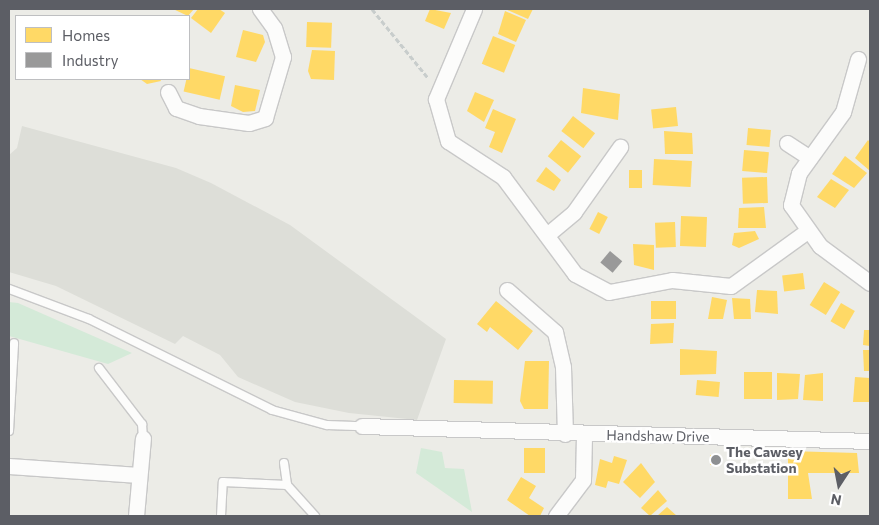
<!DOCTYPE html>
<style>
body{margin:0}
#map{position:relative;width:879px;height:525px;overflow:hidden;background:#ecece7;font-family:Commissioner,sans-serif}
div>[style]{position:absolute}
.industrial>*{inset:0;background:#ddded8}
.green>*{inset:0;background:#d4ead8}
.homes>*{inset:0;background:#ffd966;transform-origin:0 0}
.industry>*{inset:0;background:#999;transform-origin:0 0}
.path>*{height:3px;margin-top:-1.5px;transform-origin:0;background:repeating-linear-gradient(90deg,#c8cdcc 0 5px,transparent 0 7.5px)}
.roads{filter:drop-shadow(1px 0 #c8c8c8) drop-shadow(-1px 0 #c8c8c8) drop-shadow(0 1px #c8c8c8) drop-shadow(0 -1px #c8c8c8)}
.lane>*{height:8px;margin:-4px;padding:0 4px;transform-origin:4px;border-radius:4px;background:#fcfcfb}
.street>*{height:15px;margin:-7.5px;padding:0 7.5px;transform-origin:7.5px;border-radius:7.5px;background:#fcfcfb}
.dots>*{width:14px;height:14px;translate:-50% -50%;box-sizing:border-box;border:2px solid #fff;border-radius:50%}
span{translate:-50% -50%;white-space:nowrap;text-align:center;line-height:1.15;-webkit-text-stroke:5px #fff;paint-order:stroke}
.street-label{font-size:14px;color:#5c5e65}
.poi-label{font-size:14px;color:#5c5e65;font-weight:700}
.left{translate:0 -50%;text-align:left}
.frame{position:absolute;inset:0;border:10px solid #5c5e65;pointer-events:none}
.legend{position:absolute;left:15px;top:15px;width:175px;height:65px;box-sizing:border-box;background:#fff;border:1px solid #bebfc1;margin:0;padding:6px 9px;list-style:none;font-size:15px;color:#5c5e65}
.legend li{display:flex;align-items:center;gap:10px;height:25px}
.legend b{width:25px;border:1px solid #bebfc1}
.north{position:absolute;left:814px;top:460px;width:50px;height:50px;-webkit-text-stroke:4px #fff;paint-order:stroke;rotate:191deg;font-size:14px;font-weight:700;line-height:20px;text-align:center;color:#5c5e65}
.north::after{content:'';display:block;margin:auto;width:18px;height:22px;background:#5c5e65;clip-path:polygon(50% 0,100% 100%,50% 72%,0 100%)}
</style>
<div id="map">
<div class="industrial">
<div style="clip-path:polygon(22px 126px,176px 168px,211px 183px,290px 225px,446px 339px,417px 420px,349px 413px,295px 402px,238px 377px,220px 355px,183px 336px,175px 344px,56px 286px,9px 272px,9px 155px,17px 148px)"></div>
</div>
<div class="green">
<div style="clip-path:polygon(9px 302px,18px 303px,132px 353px,108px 364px,9px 336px)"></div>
<div style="clip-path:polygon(421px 448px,442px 452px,445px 468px,464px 469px,472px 512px,416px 473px)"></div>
</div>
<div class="homes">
<div style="clip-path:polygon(173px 9px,194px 9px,188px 16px)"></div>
<div style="clip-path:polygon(198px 9px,219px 9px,225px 13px,211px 33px,191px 18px)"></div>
<div style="clip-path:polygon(430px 9px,451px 13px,444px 29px,425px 21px)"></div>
<div style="clip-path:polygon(505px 9px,533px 9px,528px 19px)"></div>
<div style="clip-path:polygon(505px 11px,526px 20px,516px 42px,498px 34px)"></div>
<div style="left:307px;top:22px;width:25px;height:25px;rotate:2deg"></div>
<div style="clip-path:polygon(243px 30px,263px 35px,265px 42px,256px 62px,236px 57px)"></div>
<div style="left:493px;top:36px;width:24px;height:30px;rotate:22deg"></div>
<div style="clip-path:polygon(312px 50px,335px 51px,334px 80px,311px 79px,308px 71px)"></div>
<div style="left:189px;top:68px;width:37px;height:24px;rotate:13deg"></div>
<div style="clip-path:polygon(140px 79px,160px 79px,161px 81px,147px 84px)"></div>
<div style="clip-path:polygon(235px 85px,260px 90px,255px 111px,243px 112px,231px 106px)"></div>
<div style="clip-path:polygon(583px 88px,620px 94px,618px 120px,581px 113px)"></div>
<div style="clip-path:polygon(475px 92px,494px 100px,484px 122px,467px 111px)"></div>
<div style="left:676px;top:107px;width:19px;height:25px;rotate:84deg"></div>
<div style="clip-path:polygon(493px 109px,516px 119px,502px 153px,489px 147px,495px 132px,485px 128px)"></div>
<div style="left:573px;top:116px;width:28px;height:19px;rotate:38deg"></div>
<div style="left:748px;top:128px;width:23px;height:17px;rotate:5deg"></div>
<div style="clip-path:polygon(664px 131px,692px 133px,693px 154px,665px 154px)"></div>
<div style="left:561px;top:140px;width:26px;height:21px;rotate:39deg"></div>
<div style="clip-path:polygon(868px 140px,870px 142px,870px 171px,855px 158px)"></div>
<div style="left:744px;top:150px;width:25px;height:21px;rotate:5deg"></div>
<div style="clip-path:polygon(845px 156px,867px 173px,854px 188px,832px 174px)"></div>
<div style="left:654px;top:159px;width:38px;height:26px;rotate:3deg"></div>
<div style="clip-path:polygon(546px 167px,561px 180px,554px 191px,536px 181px)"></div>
<div style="left:629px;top:170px;width:13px;height:18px"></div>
<div style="left:767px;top:177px;width:26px;height:25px;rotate:88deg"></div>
<div style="clip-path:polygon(831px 179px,849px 190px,835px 208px,817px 197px)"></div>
<div style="clip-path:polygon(764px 207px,766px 228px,738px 228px,739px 208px)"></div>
<div style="left:598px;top:212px;width:11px;height:19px;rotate:27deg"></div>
<div style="left:707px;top:217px;width:30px;height:26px;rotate:92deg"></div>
<div style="left:675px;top:222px;width:25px;height:20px;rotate:88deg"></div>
<div style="clip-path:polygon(755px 231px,759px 239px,739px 248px,732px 245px,734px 233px)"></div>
<div style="clip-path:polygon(633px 244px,654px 245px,654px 270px,634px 265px)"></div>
<div style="left:803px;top:273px;width:16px;height:21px;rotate:83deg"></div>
<div style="left:824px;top:282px;width:19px;height:27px;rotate:32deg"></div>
<div style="clip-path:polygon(757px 290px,777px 291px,778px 314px,755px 312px)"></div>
<div style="clip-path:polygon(712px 297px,727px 300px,723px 319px,708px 319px)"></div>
<div style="clip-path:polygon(732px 298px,750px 299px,751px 319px,734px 319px)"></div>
<div style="clip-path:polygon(496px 301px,533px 331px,518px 350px,490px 327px,487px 332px,477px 324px)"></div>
<div style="left:651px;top:301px;width:25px;height:18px"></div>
<div style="left:841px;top:303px;width:16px;height:21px;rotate:30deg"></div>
<div style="clip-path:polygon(674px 323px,673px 343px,650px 344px,651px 324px)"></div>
<div style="clip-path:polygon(864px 330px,870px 330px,870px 346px,863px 345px)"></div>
<div style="clip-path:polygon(680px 349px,717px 351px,716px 374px,680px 375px)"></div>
<div style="clip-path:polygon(863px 350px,870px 350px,870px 371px,864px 371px)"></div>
<div style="clip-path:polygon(525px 361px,549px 361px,548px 409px,524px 409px,520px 401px)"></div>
<div style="left:744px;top:372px;width:28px;height:27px"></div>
<div style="clip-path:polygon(777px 373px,800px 374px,798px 399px,777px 400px)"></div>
<div style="clip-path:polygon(823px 373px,823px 401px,803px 400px,805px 375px)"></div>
<div style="clip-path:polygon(855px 377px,870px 378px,870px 402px,853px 402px)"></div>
<div style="left:454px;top:380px;width:39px;height:23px;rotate:1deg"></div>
<div style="left:697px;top:380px;width:23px;height:15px;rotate:5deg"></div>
<div style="left:524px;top:448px;width:21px;height:25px"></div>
<div style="clip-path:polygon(788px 451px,857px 453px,859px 473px,808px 473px,812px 499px,788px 499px)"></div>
<div style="left:710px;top:455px;width:11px;height:10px"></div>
<div style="clip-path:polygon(614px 456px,627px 460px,619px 484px,608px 481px,606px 488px,595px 485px,600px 459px,612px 463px)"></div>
<div style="clip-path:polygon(641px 463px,655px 482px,640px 498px,623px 482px)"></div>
<div style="clip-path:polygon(521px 477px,536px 486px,529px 498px,544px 508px,540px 516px,530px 516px,507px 500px)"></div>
<div style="clip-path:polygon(658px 490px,667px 501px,650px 516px,641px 508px)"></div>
<div style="clip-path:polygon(667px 507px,677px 516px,657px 516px)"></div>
</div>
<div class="industry">
<div style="left:610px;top:251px;width:16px;height:15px;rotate:40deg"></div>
</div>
<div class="path">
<div style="left:372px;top:9px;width:89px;rotate:50.9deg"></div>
</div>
<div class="roads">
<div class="lane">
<div style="left:9px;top:289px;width:85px;rotate:20.6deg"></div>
<div style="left:89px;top:319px;width:204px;rotate:26.4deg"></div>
<div style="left:272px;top:410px;width:57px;rotate:15.3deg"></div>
<div style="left:327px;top:425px;width:35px;rotate:2deg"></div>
<div style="left:99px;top:368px;width:71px;rotate:52.5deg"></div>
<div style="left:142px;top:424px;width:14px;rotate:86deg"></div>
<div style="left:9px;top:431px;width:88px;rotate:-86.7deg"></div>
<div style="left:284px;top:463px;width:22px;rotate:82deg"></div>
<div style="left:287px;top:485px;width:42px;rotate:47.9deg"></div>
<div style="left:221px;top:516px;width:34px;rotate:-87deg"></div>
<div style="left:223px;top:482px;width:64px;rotate:2.7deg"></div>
</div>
<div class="street">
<div style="left:474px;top:9px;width:98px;rotate:112.9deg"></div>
<div style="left:436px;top:99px;width:44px;rotate:74.1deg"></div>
<div style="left:448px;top:141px;width:66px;rotate:33.2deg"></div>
<div style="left:503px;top:177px;width:121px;rotate:53.4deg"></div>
<div style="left:575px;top:274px;width:38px;rotate:28deg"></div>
<div style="left:609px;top:292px;width:64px;rotate:-10.8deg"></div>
<div style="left:672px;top:280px;width:59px;rotate:5.8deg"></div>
<div style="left:731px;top:286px;width:92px;rotate:-35.8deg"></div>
<div style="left:858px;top:59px;width:55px;rotate:105.8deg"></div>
<div style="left:843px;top:112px;width:75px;rotate:125.8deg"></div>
<div style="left:799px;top:173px;width:33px;rotate:104deg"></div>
<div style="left:791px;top:205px;width:50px;rotate:54.7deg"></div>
<div style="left:820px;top:246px;width:62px;rotate:36.5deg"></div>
<div style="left:168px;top:92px;width:18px;rotate:63deg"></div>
<div style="left:176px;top:108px;width:24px;rotate:19deg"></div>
<div style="left:199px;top:116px;width:50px;rotate:8deg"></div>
<div style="left:249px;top:123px;width:17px;rotate:-17deg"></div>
<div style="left:265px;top:118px;width:64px;rotate:-73.6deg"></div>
<div style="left:283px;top:57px;width:30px;rotate:-107deg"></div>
<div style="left:274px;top:28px;width:24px;rotate:-126deg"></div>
<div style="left:787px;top:143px;width:27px;rotate:33deg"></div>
<div style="left:548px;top:234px;width:34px;rotate:-40deg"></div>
<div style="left:574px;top:212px;width:80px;rotate:-54.7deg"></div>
<div style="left:507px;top:290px;width:64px;rotate:41.2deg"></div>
<div style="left:555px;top:332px;width:36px;rotate:77deg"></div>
<div style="left:563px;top:367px;width:67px;rotate:88.3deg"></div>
<div style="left:362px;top:426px;width:508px;rotate:1.69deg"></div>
<div style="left:9px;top:466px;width:130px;rotate:4deg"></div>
<div style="left:136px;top:516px;width:78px;rotate:-84.9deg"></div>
<div style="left:556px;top:516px;width:45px;rotate:-53.1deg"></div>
<div style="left:583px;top:480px;width:45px;rotate:-88.7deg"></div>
</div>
</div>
<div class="dots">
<div style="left:716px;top:460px;background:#8e9092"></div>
</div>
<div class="street-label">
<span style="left:658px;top:436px;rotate:1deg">Handshaw Drive</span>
</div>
<div class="poi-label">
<span class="left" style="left:726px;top:460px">The Cawsey<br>Substation</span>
</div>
<div class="frame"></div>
<ul class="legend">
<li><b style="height:14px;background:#ffd966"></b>Homes</li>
<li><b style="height:14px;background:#999"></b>Industry</li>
</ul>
<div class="north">N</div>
</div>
